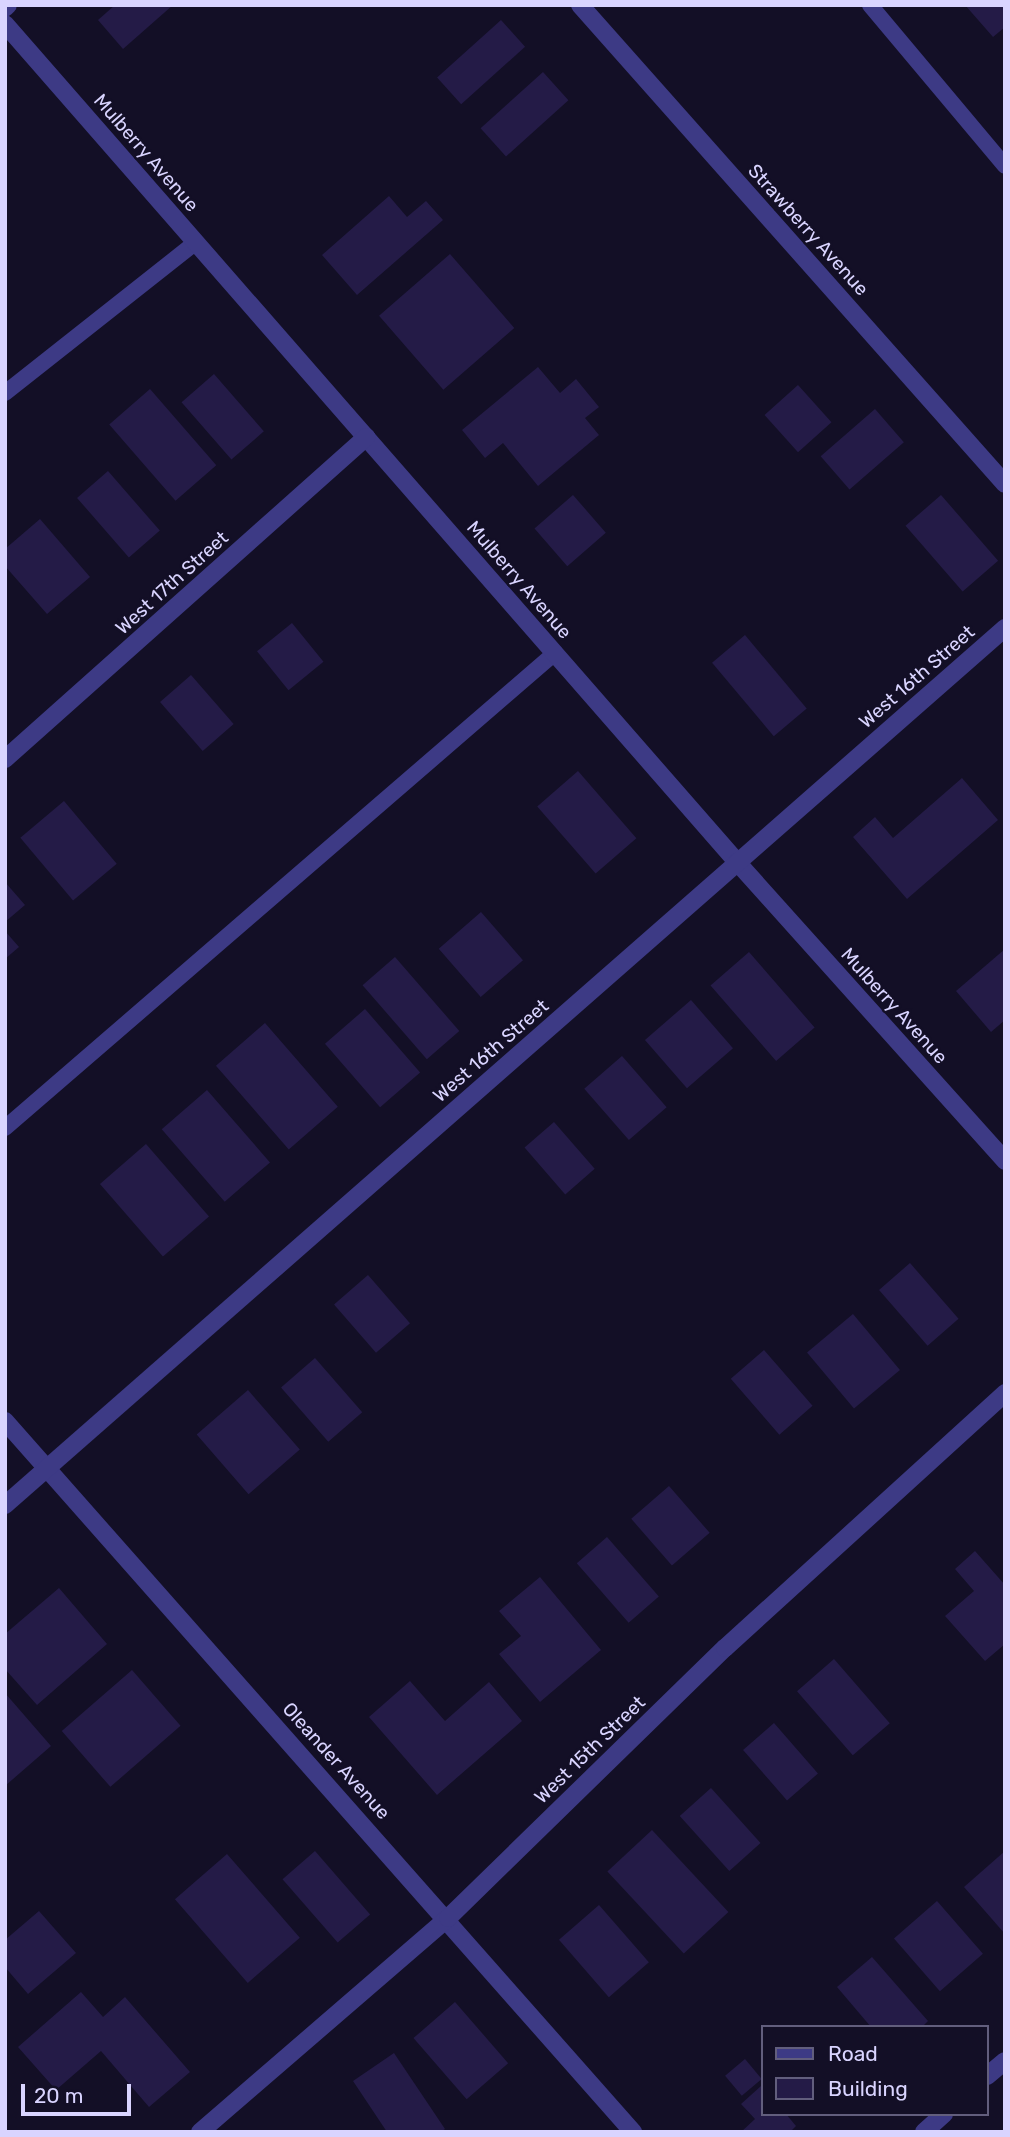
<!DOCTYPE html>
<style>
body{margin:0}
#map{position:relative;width:1010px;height:2137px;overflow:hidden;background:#130f26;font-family:Rubik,sans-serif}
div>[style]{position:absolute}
.building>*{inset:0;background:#241b47;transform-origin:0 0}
.service>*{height:16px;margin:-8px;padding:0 8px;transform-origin:8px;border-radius:8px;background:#3d3a85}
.minor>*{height:18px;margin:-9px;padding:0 9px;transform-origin:9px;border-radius:9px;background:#3d3a85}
span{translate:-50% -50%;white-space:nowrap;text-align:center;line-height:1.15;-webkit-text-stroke:5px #130f26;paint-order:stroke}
.street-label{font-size:19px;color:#d9d4ff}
.frame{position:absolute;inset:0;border:7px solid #d9d4ff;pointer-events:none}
.legend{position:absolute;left:761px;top:2025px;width:228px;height:91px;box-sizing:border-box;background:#130f26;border:2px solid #625e7d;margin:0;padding:9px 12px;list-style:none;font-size:21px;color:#d9d4ff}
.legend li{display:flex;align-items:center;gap:14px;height:35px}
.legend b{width:35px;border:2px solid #625e7d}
.scale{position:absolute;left:21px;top:2084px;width:110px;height:32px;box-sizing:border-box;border:4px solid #d9d4ff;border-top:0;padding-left:9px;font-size:21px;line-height:24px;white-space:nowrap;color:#d9d4ff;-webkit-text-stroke:5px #130f26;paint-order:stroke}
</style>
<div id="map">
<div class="building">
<div style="clip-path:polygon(115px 5px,173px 5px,123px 49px,98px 20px)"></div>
<div style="clip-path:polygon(965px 5px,1005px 5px,1005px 27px,993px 37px)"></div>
<div style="left:501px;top:20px;width:36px;height:86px;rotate:48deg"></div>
<div style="left:543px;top:72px;width:38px;height:84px;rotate:48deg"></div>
<div style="clip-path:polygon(389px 196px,407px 217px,426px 201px,443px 220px,357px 295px,322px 255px)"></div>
<div style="left:450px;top:254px;width:98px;height:94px;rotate:49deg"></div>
<div style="clip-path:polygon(538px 367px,560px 393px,576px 379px,599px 407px,585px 418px,599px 435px,538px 486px,503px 443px,485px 458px,462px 430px)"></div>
<div style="left:214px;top:374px;width:76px;height:43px;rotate:49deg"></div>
<div style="left:798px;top:385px;width:50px;height:45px;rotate:48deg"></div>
<div style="left:150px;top:389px;width:101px;height:54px;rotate:49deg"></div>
<div style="left:875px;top:409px;width:44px;height:72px;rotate:49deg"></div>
<div style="left:108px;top:471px;width:79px;height:41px;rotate:49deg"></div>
<div style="left:573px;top:495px;width:50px;height:51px;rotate:49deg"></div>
<div style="left:941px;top:495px;width:87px;height:47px;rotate:49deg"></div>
<div style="clip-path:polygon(40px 519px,90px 577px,47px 614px,5px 566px,5px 549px)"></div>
<div style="left:292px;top:623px;width:50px;height:45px;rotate:51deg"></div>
<div style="left:745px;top:635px;width:96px;height:43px;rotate:50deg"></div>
<div style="left:191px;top:675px;width:65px;height:41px;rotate:49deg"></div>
<div style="left:578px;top:771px;width:89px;height:54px;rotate:49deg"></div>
<div style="clip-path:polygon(962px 778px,998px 820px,907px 899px,853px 837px,875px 817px,893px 838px)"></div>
<div style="left:64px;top:801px;width:82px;height:57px;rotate:50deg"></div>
<div style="clip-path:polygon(5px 882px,25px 905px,5px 922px)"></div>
<div style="left:481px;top:912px;width:64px;height:56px;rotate:49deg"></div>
<div style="clip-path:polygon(5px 931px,19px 947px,5px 959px)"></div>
<div style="clip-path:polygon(1005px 949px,1005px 1020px,991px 1032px,956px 991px)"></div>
<div style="left:749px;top:952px;width:100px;height:51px;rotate:49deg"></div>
<div style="left:395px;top:957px;width:98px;height:43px;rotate:49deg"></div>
<div style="left:691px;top:1000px;width:64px;height:61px;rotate:49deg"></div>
<div style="left:365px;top:1009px;width:84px;height:53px;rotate:49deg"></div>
<div style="left:265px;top:1023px;width:111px;height:65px;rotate:49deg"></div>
<div style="left:622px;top:1056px;width:68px;height:50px;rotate:49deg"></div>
<div style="left:207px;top:1090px;width:96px;height:60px;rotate:49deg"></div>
<div style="left:554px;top:1122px;width:62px;height:39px;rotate:49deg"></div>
<div style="left:146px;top:1144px;width:96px;height:61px;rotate:49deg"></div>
<div style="left:910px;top:1263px;width:74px;height:41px;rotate:49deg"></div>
<div style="left:368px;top:1275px;width:64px;height:45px;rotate:49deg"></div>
<div style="left:853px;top:1314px;width:73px;height:60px;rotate:50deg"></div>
<div style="left:764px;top:1350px;width:74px;height:44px;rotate:49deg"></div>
<div style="left:315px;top:1358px;width:72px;height:45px;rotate:49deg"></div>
<div style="left:248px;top:1390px;width:79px;height:68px;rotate:49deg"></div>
<div style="left:669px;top:1486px;width:62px;height:50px;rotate:49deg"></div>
<div style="left:607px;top:1537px;width:79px;height:40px;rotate:49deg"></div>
<div style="clip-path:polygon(975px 1551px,1005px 1585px,1005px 1644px,985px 1661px,945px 1616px,974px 1591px,955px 1569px)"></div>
<div style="clip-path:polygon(540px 1577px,601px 1650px,540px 1702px,499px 1654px,521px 1636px,499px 1611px)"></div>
<div style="clip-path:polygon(59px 1588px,107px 1644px,37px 1705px,5px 1669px,5px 1634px)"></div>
<div style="left:834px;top:1659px;width:85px;height:49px;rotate:49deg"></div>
<div style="left:132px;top:1670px;width:74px;height:93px;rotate:49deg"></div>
<div style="clip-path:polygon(410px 1681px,445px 1721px,489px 1682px,522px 1721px,437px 1795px,369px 1717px)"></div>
<div style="clip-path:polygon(5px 1693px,51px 1746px,5px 1786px)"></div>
<div style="left:774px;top:1723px;width:67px;height:41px;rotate:49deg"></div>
<div style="left:711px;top:1788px;width:74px;height:42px;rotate:48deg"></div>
<div style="left:652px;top:1830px;width:112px;height:61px;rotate:47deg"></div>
<div style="left:315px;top:1851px;width:84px;height:43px;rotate:49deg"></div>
<div style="clip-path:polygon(1005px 1851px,1005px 1934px,964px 1887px)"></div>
<div style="left:227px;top:1854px;width:111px;height:69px;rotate:49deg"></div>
<div style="left:937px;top:1901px;width:70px;height:57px;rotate:49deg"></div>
<div style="left:599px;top:1905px;width:76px;height:53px;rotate:49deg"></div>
<div style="clip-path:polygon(39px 1911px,76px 1953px,28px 1994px,5px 1967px,5px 1940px)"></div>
<div style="clip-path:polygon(872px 1957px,928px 2021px,922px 2027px,871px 2027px,837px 1987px)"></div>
<div style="clip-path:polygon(81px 1992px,103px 2017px,125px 1997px,190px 2072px,149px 2107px,101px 2051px,56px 2090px,18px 2047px)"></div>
<div style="left:455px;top:2002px;width:81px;height:55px;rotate:49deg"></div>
<div style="clip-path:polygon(394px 2053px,445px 2129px,441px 2132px,387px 2132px,353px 2081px)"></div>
<div style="left:745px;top:2059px;width:26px;height:26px;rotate:50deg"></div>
<div style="clip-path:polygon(761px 2086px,763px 2114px,786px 2114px,796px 2126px,790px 2132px,741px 2132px,755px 2119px,741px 2104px)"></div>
</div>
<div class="service">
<div style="left:870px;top:5px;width:210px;rotate:50deg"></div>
<div style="left:5px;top:393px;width:243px;rotate:-38.3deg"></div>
<div style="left:5px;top:1128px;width:727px;rotate:-40.82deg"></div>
</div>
<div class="minor">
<div style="left:580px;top:5px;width:640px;rotate:48.42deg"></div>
<div style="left:5px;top:8px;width:4px;rotate:-45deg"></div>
<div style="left:5px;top:24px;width:1113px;rotate:48.86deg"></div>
<div style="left:737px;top:862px;width:402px;rotate:48.1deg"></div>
<div style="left:5px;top:759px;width:484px;rotate:-41.7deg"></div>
<div style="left:5px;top:1421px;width:949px;rotate:48.55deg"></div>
<div style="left:5px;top:1505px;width:1330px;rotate:-41.25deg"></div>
<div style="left:987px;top:2076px;width:23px;rotate:-40deg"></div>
<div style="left:200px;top:2132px;width:328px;rotate:-40.8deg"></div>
<div style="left:448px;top:1918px;width:387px;rotate:-44.3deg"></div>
<div style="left:725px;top:1648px;width:379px;rotate:-42.3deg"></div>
<div style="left:924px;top:2132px;width:27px;rotate:-42deg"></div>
</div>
<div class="street-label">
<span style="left:146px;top:153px;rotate:49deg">Mulberry Avenue</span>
<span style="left:808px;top:230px;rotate:48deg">Strawberry Avenue</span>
<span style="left:519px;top:580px;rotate:49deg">Mulberry Avenue</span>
<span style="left:172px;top:583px;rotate:-42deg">West 17th Street</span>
<span style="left:917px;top:677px;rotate:-41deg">West 16th Street</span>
<span style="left:894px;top:1006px;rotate:48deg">Mulberry Avenue</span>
<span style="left:491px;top:1051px;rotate:-41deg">West 16th Street</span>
<span style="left:590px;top:1750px;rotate:-44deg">West 15th Street</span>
<span style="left:336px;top:1761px;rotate:48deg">Oleander Avenue</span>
</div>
<div class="frame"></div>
<ul class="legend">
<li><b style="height:9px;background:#3d3a85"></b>Road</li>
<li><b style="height:19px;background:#241b47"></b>Building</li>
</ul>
<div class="scale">20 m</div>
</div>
